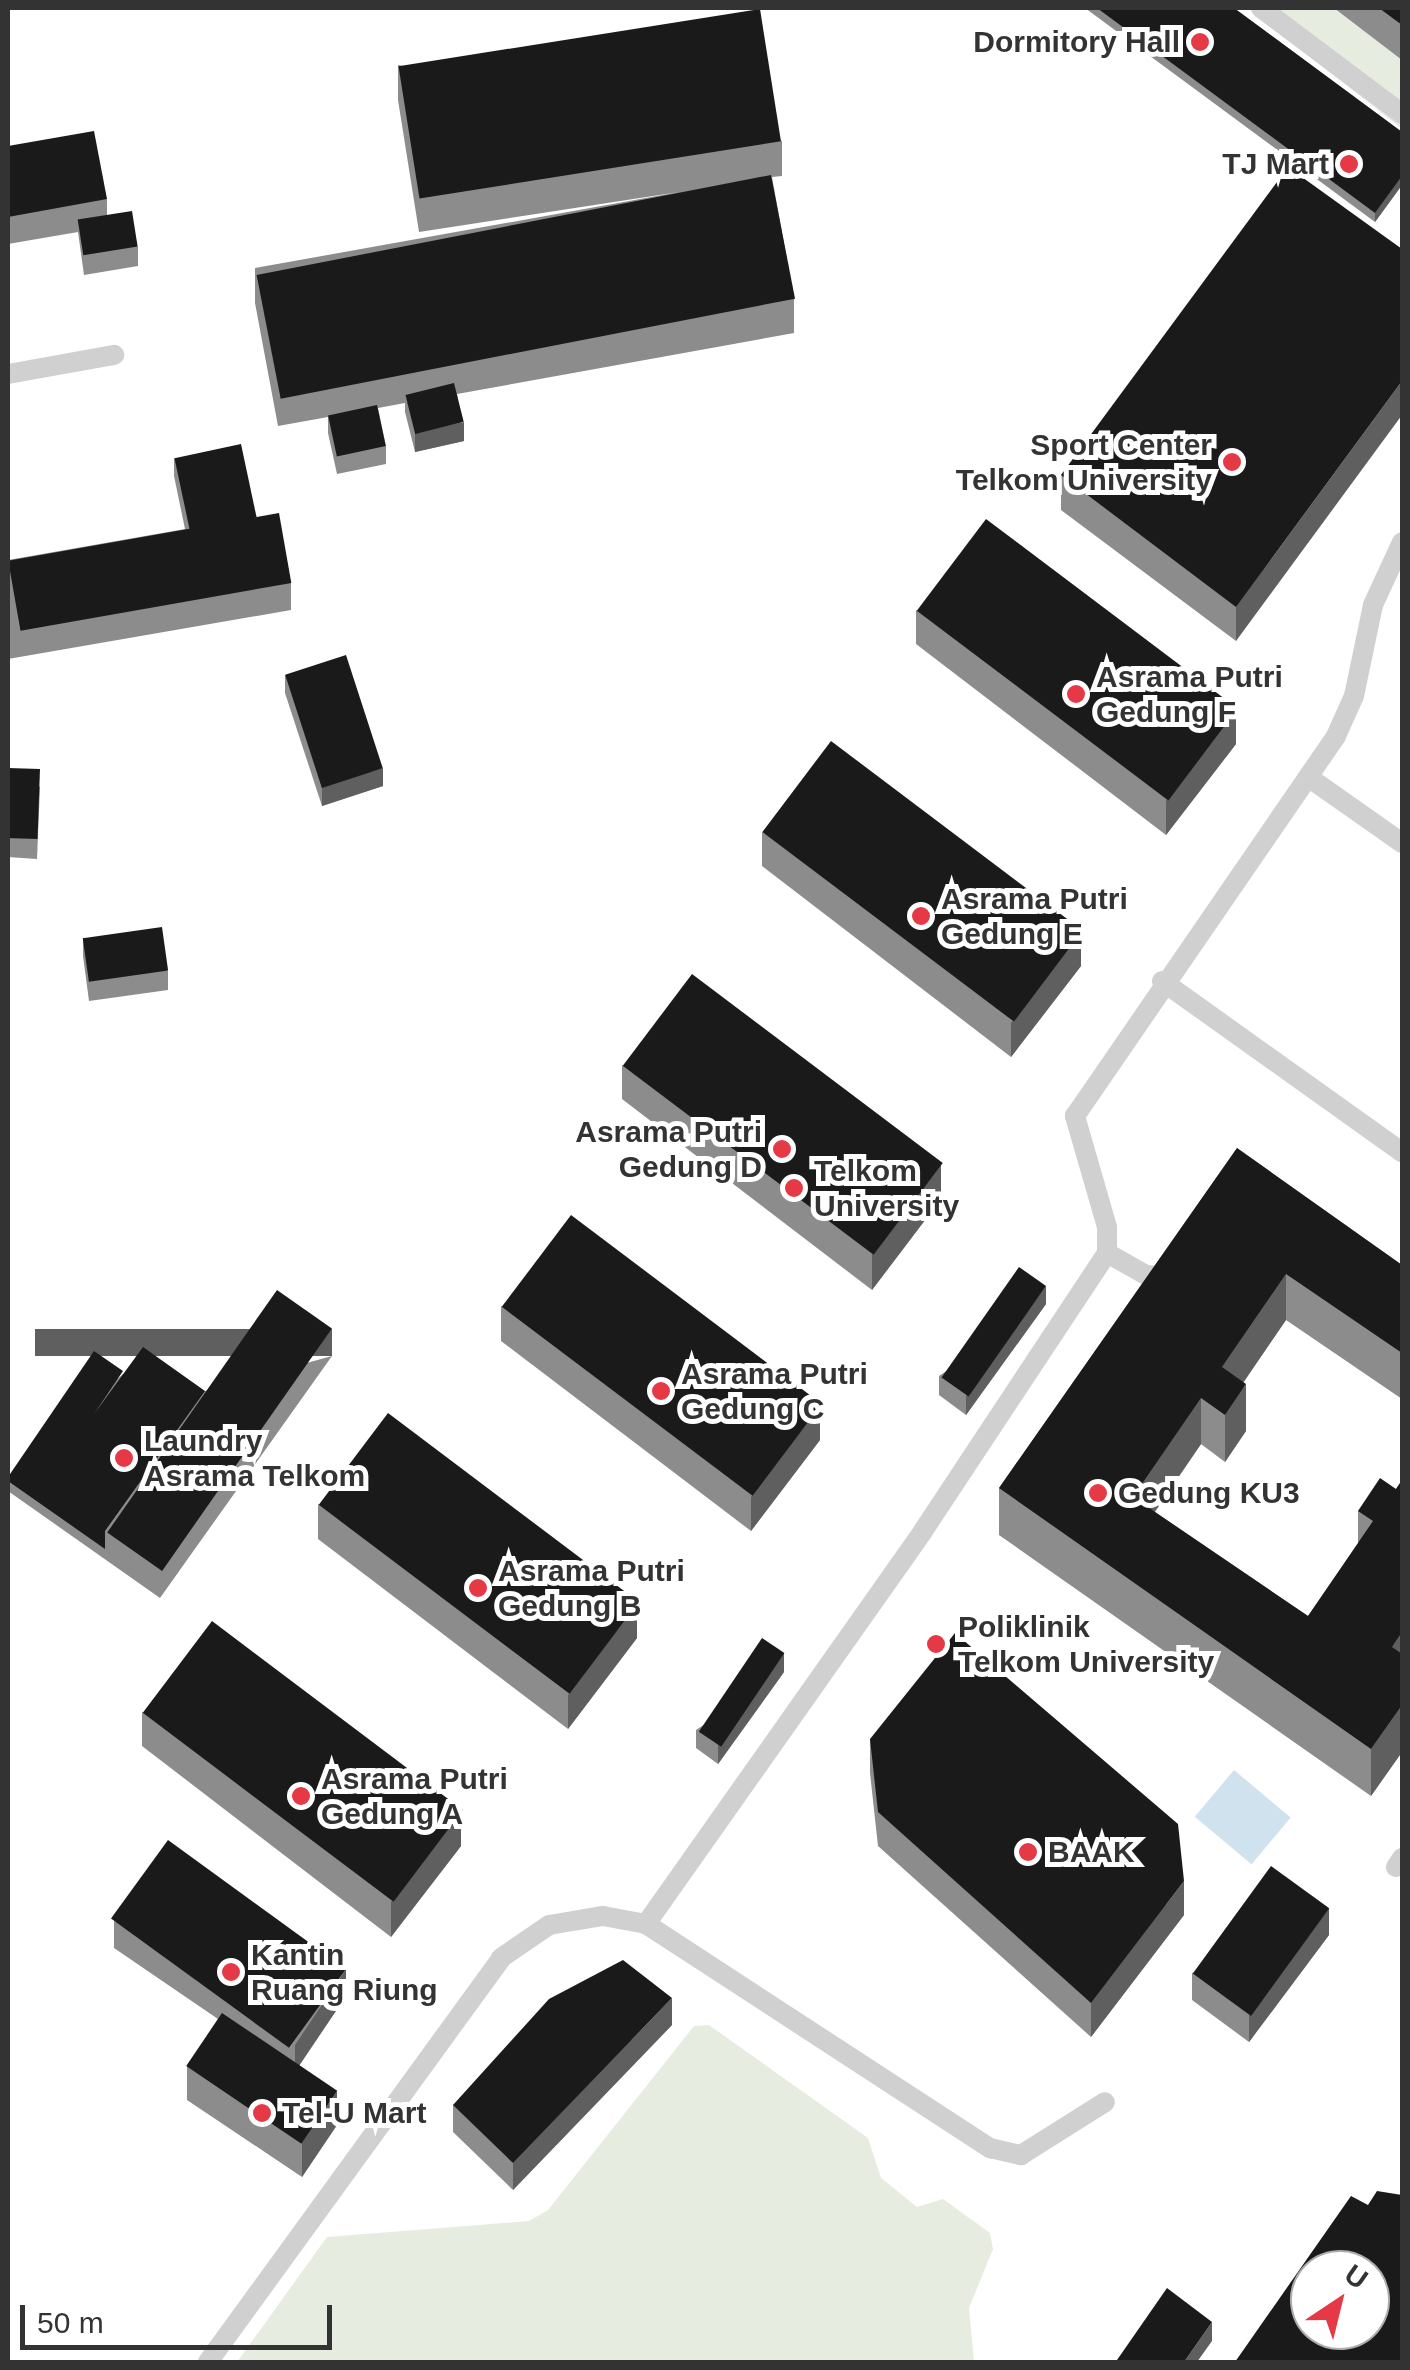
<!DOCTYPE html>
<style>
body{margin:0}
#map{position:relative;width:1410px;height:2370px;overflow:hidden;background:#fff;font-family:Arial,sans-serif}
div>[style]{position:absolute}
.green>*{inset:0;background:#e6ecdf}
.water>*{inset:0;background:#cfe2ee;transform-origin:0 0}
.service>*{height:20px;margin:-10px;padding:0 10px;transform-origin:10px;border-radius:10px;background:#d0d0d0}
.wall>*{inset:0;background:#8c8c8c}
.shaded-wall>*{inset:0;background:#5f5f5f;transform-origin:0 0}
.building>*{inset:0;background:#1a1a1a;transform-origin:0 0}
.dots>*{width:28px;height:28px;translate:-50% -50%;box-sizing:border-box;border:5px solid #fff;border-radius:50%}
span{translate:-50% -50%;white-space:nowrap;text-align:center;line-height:1.15;-webkit-text-stroke:10px #fff;paint-order:stroke}
.poi-label{font-size:30px;color:#333;font-weight:700}
.right{translate:-100% -50%;text-align:right}
.left{translate:0 -50%;text-align:left}
.frame{position:absolute;inset:0;border:10px solid #333;pointer-events:none}
.north{position:absolute;left:1290px;top:2250px;width:100px;height:100px;box-sizing:border-box;background:#fff;border:2px solid #adadad;border-radius:50%;rotate:35deg;font-size:28px;font-weight:700;line-height:40px;text-align:center;color:#333}
.north::after{content:'';display:block;margin:auto;width:35px;height:45px;background:#e63946;clip-path:polygon(50% 0,100% 100%,50% 72%,0 100%)}
.scale{position:absolute;left:20px;top:2305px;width:312px;height:45px;box-sizing:border-box;border:5px solid #333;border-top:0;padding-left:12px;font-size:30px;line-height:35px;white-space:nowrap;color:#333;-webkit-text-stroke:8px #fff;paint-order:stroke}
</style>
<div id="map">
<div class="green">
<div style="clip-path:polygon(1248px 8px,1402px 8px,1402px 129px)"></div>
<div style="clip-path:polygon(709px 2025px,868px 2138px,881px 2178px,917px 2207px,943px 2199px,990px 2233px,993px 2249px,969px 2308px,974px 2362px,237px 2362px,327px 2237px,529px 2221px,548px 2210px,694px 2026px)"></div>
</div>
<div class="water">
<div style="left:1234px;top:1770px;width:74px;height:61px;rotate:40deg"></div>
</div>
<div class="service">
<div style="left:1261px;top:8px;width:176px;rotate:36.9deg"></div>
<div style="left:8px;top:374px;width:108px;rotate:-10.2deg"></div>
<div style="left:1311px;top:779px;width:111px;rotate:35.1deg"></div>
<div style="left:1162px;top:981px;width:295px;rotate:35.5deg"></div>
<div style="left:1107px;top:1253px;width:45px;rotate:29.4deg"></div>
<div style="left:1146px;top:1275px;width:14px;rotate:4deg"></div>
<div style="left:1160px;top:1276px;width:14px;rotate:-51deg"></div>
<div style="left:1396px;top:1867px;width:11px;rotate:-56deg"></div>
<div style="left:646px;top:1924px;width:481px;rotate:-54.8deg"></div>
<div style="left:923px;top:1531px;width:333px;rotate:-56.5deg"></div>
<div style="left:1107px;top:1253px;width:26px;rotate:-90deg"></div>
<div style="left:1107px;top:1227px;width:116px;rotate:-106.1deg"></div>
<div style="left:1075px;top:1116px;width:461px;rotate:-55.5deg"></div>
<div style="left:1336px;top:736px;width:44px;rotate:-65.8deg"></div>
<div style="left:1354px;top:696px;width:93px;rotate:-78.2deg"></div>
<div style="left:1373px;top:605px;width:69px;rotate:-65.3deg"></div>
<div style="left:208px;top:2362px;width:499px;rotate:-54deg"></div>
<div style="left:501px;top:1958px;width:58px;rotate:-34.5deg"></div>
<div style="left:549px;top:1925px;width:55px;rotate:-9.5deg"></div>
<div style="left:603px;top:1916px;width:44px;rotate:10.5deg"></div>
<div style="left:646px;top:1924px;width:411px;rotate:33.1deg"></div>
<div style="left:990px;top:2148px;width:32px;rotate:13deg"></div>
<div style="left:1021px;top:2155px;width:99px;rotate:-32.2deg"></div>
</div>
<div class="wall">
<div style="clip-path:polygon(1085px 8px,1234px 8px,1402px 132px,1402px 185px,1375px 222px)"></div>
<div style="clip-path:polygon(1334px 8px,1402px 8px,1402px 60px)"></div>
<div style="clip-path:polygon(398px 65px,782px 141px,782px 176px,772px 177px,794px 299px,794px 333px,457px 394px,464px 441px,415px 452px,405px 412px,405px 403px,378px 408px,386px 446px,386px 464px,337px 474px,328px 433px,328px 417px,278px 426px,255px 303px,255px 268px,679px 192px,419px 232px,398px 100px)"></div>
<div style="clip-path:polygon(8px 146px,107px 199px,107px 215px,138px 247px,138px 266px,84px 275px,78px 232px,8px 244px)"></div>
<div style="clip-path:polygon(1402px 249px,1236px 641px,1061px 510px,1061px 475px)"></div>
<div style="clip-path:polygon(174px 458px,256px 517px,291px 583px,291px 610px,8px 659px,8px 560px,185px 529px,174px 476px)"></div>
<div style="clip-path:polygon(916px 610px,1236px 744px,1166px 835px,916px 644px)"></div>
<div style="clip-path:polygon(285px 675px,383px 786px,322px 806px,285px 693px)"></div>
<div style="clip-path:polygon(8px 768px,40px 787px,37px 859px,8px 857px)"></div>
<div style="clip-path:polygon(762px 832px,1081px 966px,1011px 1057px,762px 866px)"></div>
<div style="clip-path:polygon(83px 938px,168px 971px,168px 990px,89px 1001px,83px 956px)"></div>
<div style="clip-path:polygon(622px 1065px,941px 1199px,872px 1290px,622px 1099px)"></div>
<div style="clip-path:polygon(1237px 1148px,1402px 1265px,1402px 1399px,1286px 1320px,1243px 1382px,1246px 1431px,1225px 1462px,1201px 1444px,1155px 1512px,1308px 1616px,1358px 1544px,1358px 1511px,1396px 1489px,1402px 1480px,1402px 1752px,1371px 1796px,999px 1535px,999px 1488px)"></div>
<div style="clip-path:polygon(1046px 1304px,966px 1415px,939px 1395px,939px 1376px)"></div>
<div style="clip-path:polygon(501px 1306px,820px 1440px,751px 1531px,501px 1341px)"></div>
<div style="clip-path:polygon(332px 1356px,160px 1598px,8px 1491px,8px 1477px,123px 1374px,205px 1391px)"></div>
<div style="clip-path:polygon(318px 1504px,637px 1638px,568px 1729px,318px 1539px)"></div>
<div style="clip-path:polygon(784px 1672px,718px 1764px,696px 1748px,696px 1730px)"></div>
<div style="clip-path:polygon(142px 1712px,461px 1846px,391px 1937px,142px 1746px)"></div>
<div style="clip-path:polygon(870px 1739px,1184px 1915px,1091px 2037px,878px 1846px,870px 1773px)"></div>
<div style="clip-path:polygon(114px 1921px,346px 1996px,299px 2065px,337px 2125px,302px 2177px,187px 2100px,187px 2066px,218px 2019px,114px 1948px)"></div>
<div style="clip-path:polygon(1329px 1935px,1249px 2042px,1192px 2000px,1192px 1973px)"></div>
<div style="clip-path:polygon(672px 2025px,513px 2190px,453px 2132px,453px 2105px)"></div>
</div>
<div class="shaded-wall">
<div style="clip-path:polygon(1402px 176px,1402px 185px,1375px 222px,1375px 213px)"></div>
<div style="clip-path:polygon(1402px 381px,1402px 415px,1236px 641px,1236px 607px)"></div>
<div style="clip-path:polygon(464px 422px,464px 441px,415px 452px,415px 433px)"></div>
<div style="clip-path:polygon(1236px 710px,1236px 744px,1166px 835px,1166px 801px)"></div>
<div style="clip-path:polygon(383px 768px,383px 786px,322px 806px,322px 787px)"></div>
<div style="clip-path:polygon(1081px 932px,1081px 966px,1011px 1057px,1011px 1023px)"></div>
<div style="clip-path:polygon(941px 1165px,941px 1199px,872px 1290px,872px 1255px)"></div>
<div style="clip-path:polygon(1286px 1274px,1286px 1320px,1222px 1414px,1222px 1367px)"></div>
<div style="clip-path:polygon(1046px 1286px,1046px 1304px,966px 1415px,966px 1396px)"></div>
<div style="left:332px;top:1329px;width:27px;height:297px;rotate:90deg"></div>
<div style="clip-path:polygon(1246px 1384px,1246px 1431px,1225px 1462px,1225px 1415px)"></div>
<div style="clip-path:polygon(1201px 1398px,1201px 1444px,1133px 1543px,1133px 1497px)"></div>
<div style="clip-path:polygon(820px 1406px,820px 1440px,751px 1531px,751px 1497px)"></div>
<div style="clip-path:polygon(637px 1604px,637px 1638px,568px 1729px,568px 1695px)"></div>
<div style="clip-path:polygon(1402px 1632px,1402px 1678px,1392px 1647px)"></div>
<div style="clip-path:polygon(784px 1653px,784px 1672px,718px 1764px,718px 1745px)"></div>
<div style="clip-path:polygon(1402px 1705px,1402px 1752px,1371px 1796px,1371px 1749px)"></div>
<div style="clip-path:polygon(461px 1812px,461px 1846px,391px 1937px,391px 1902px)"></div>
<div style="clip-path:polygon(1184px 1881px,1184px 1915px,1091px 2037px,1091px 2003px)"></div>
<div style="clip-path:polygon(1329px 1908px,1329px 1935px,1249px 2042px,1249px 2015px)"></div>
<div style="clip-path:polygon(346px 1969px,346px 1996px,295px 2072px,295px 2045px)"></div>
<div style="clip-path:polygon(672px 1998px,672px 2025px,513px 2190px,513px 2163px)"></div>
<div style="clip-path:polygon(337px 2091px,337px 2125px,302px 2177px,302px 2143px)"></div>
<div style="clip-path:polygon(1212px 2322px,1212px 2341px,1197px 2362px,1184px 2362px)"></div>
</div>
<div class="building">
<div style="clip-path:polygon(1097px 8px,1234px 8px,1402px 132px,1402px 176px,1375px 213px)"></div>
<div style="clip-path:polygon(1379px 8px,1402px 8px,1402px 25px)"></div>
<div style="left:760px;top:9px;width:134px;height:366px;rotate:81deg"></div>
<div style="clip-path:polygon(94px 131px,107px 199px,8px 217px,8px 146px)"></div>
<div style="clip-path:polygon(1288px 167px,1402px 249px,1402px 381px,1236px 607px,1061px 475px)"></div>
<div style="left:771px;top:175px;width:126px;height:524px;rotate:79deg"></div>
<div style="left:132px;top:211px;width:36px;height:55px;rotate:81deg"></div>
<div style="left:454px;top:383px;width:40px;height:50px;rotate:76deg"></div>
<div style="left:377px;top:405px;width:42px;height:50px;rotate:78deg"></div>
<div style="left:241px;top:444px;width:75px;height:68px;rotate:78deg"></div>
<div style="left:279px;top:513px;width:71px;height:275px;rotate:80deg"></div>
<div style="left:986px;top:519px;width:315px;height:115px;rotate:37deg"></div>
<div style="left:346px;top:655px;width:119px;height:64px;rotate:72deg"></div>
<div style="left:831px;top:741px;width:315px;height:114px;rotate:37deg"></div>
<div style="left:8px;top:768px;width:32px;height:70px;rotate:2deg"></div>
<div style="left:162px;top:927px;width:44px;height:80px;rotate:82deg"></div>
<div style="left:692px;top:974px;width:314px;height:115px;rotate:37deg"></div>
<div style="clip-path:polygon(1237px 1148px,1402px 1265px,1402px 1353px,1286px 1274px,1222px 1367px,1246px 1384px,1225px 1415px,1201px 1398px,1133px 1497px,1308px 1616px,1373px 1521px,1358px 1511px,1380px 1478px,1396px 1489px,1402px 1480px,1402px 1632px,1392px 1647px,1402px 1654px,1402px 1705px,1371px 1749px,999px 1488px)"></div>
<div style="left:571px;top:1215px;width:314px;height:115px;rotate:37deg"></div>
<div style="left:1019px;top:1267px;width:33px;height:135px;rotate:35deg"></div>
<div style="left:277px;top:1290px;width:67px;height:296px;rotate:35deg"></div>
<div style="clip-path:polygon(143px 1347px,205px 1391px,105px 1531px,105px 1549px,8px 1481px,8px 1477px,94px 1351px,123px 1371px,94px 1414px)"></div>
<div style="left:388px;top:1413px;width:314px;height:115px;rotate:37deg"></div>
<div style="left:212px;top:1621px;width:314px;height:115px;rotate:37deg"></div>
<div style="clip-path:polygon(955px 1633px,1178px 1824px,1184px 1881px,1091px 2003px,878px 1812px,870px 1739px)"></div>
<div style="left:762px;top:1638px;width:27px;height:113px;rotate:34deg"></div>
<div style="left:168px;top:1840px;width:220px;height:97px;rotate:36deg"></div>
<div style="left:1271px;top:1866px;width:72px;height:133px;rotate:36deg"></div>
<div style="clip-path:polygon(623px 1960px,672px 1998px,513px 2163px,453px 2105px,549px 1999px)"></div>
<div style="left:222px;top:2013px;width:139px;height:64px;rotate:34deg"></div>
<div style="clip-path:polygon(evenodd,1377px 2191px,1402px 2195px,1402px 2362px,1235px 2362px,1351px 2196px,1368px 2205px,1377px 2191px,1310px 2270px,1370px 2270px,1370px 2330px,1310px 2330px,1310px 2270px)"></div>
<div style="clip-path:polygon(1167px 2288px,1212px 2322px,1184px 2362px,1121px 2362px,1117px 2360px)"></div>
</div>
<div class="dots">
<div style="left:1200px;top:42px;background:#e63946"></div>
<div style="left:1349px;top:164px;background:#e63946"></div>
<div style="left:1232px;top:462px;background:#e63946"></div>
<div style="left:1076px;top:694px;background:#e63946"></div>
<div style="left:921px;top:916px;background:#e63946"></div>
<div style="left:782px;top:1149px;background:#e63946"></div>
<div style="left:794px;top:1188px;background:#e63946"></div>
<div style="left:661px;top:1391px;background:#e63946"></div>
<div style="left:124px;top:1458px;background:#e63946"></div>
<div style="left:1098px;top:1493px;background:#e63946"></div>
<div style="left:478px;top:1588px;background:#e63946"></div>
<div style="left:936px;top:1644px;background:#e63946"></div>
<div style="left:301px;top:1796px;background:#e63946"></div>
<div style="left:1028px;top:1852px;background:#e63946"></div>
<div style="left:231px;top:1972px;background:#e63946"></div>
<div style="left:262px;top:2113px;background:#e63946"></div>
</div>
<div class="poi-label">
<span class="right" style="left:1180px;top:42px">Dormitory Hall</span>
<span class="right" style="left:1329px;top:164px">TJ Mart</span>
<span class="right" style="left:1212px;top:462px">Sport Center<br>Telkom University</span>
<span class="left" style="left:1096px;top:694px">Asrama Putri<br>Gedung F</span>
<span class="left" style="left:941px;top:916px">Asrama Putri<br>Gedung E</span>
<span class="right" style="left:762px;top:1149px">Asrama Putri<br>Gedung D</span>
<span class="left" style="left:814px;top:1188px">Telkom<br>University</span>
<span class="left" style="left:681px;top:1391px">Asrama Putri<br>Gedung C</span>
<span class="left" style="left:144px;top:1458px">Laundry<br>Asrama Telkom</span>
<span class="left" style="left:1118px;top:1493px">Gedung KU3</span>
<span class="left" style="left:498px;top:1588px">Asrama Putri<br>Gedung B</span>
<span class="left" style="left:958px;top:1644px">Poliklinik<br>Telkom University</span>
<span class="left" style="left:321px;top:1796px">Asrama Putri<br>Gedung A</span>
<span class="left" style="left:1048px;top:1852px">BAAK</span>
<span class="left" style="left:251px;top:1972px">Kantin<br>Ruang Riung</span>
<span class="left" style="left:282px;top:2113px">Tel-U Mart</span>
</div>
<div class="frame"></div>
<div class="north">U</div>
<div class="scale">50 m</div>
</div>
